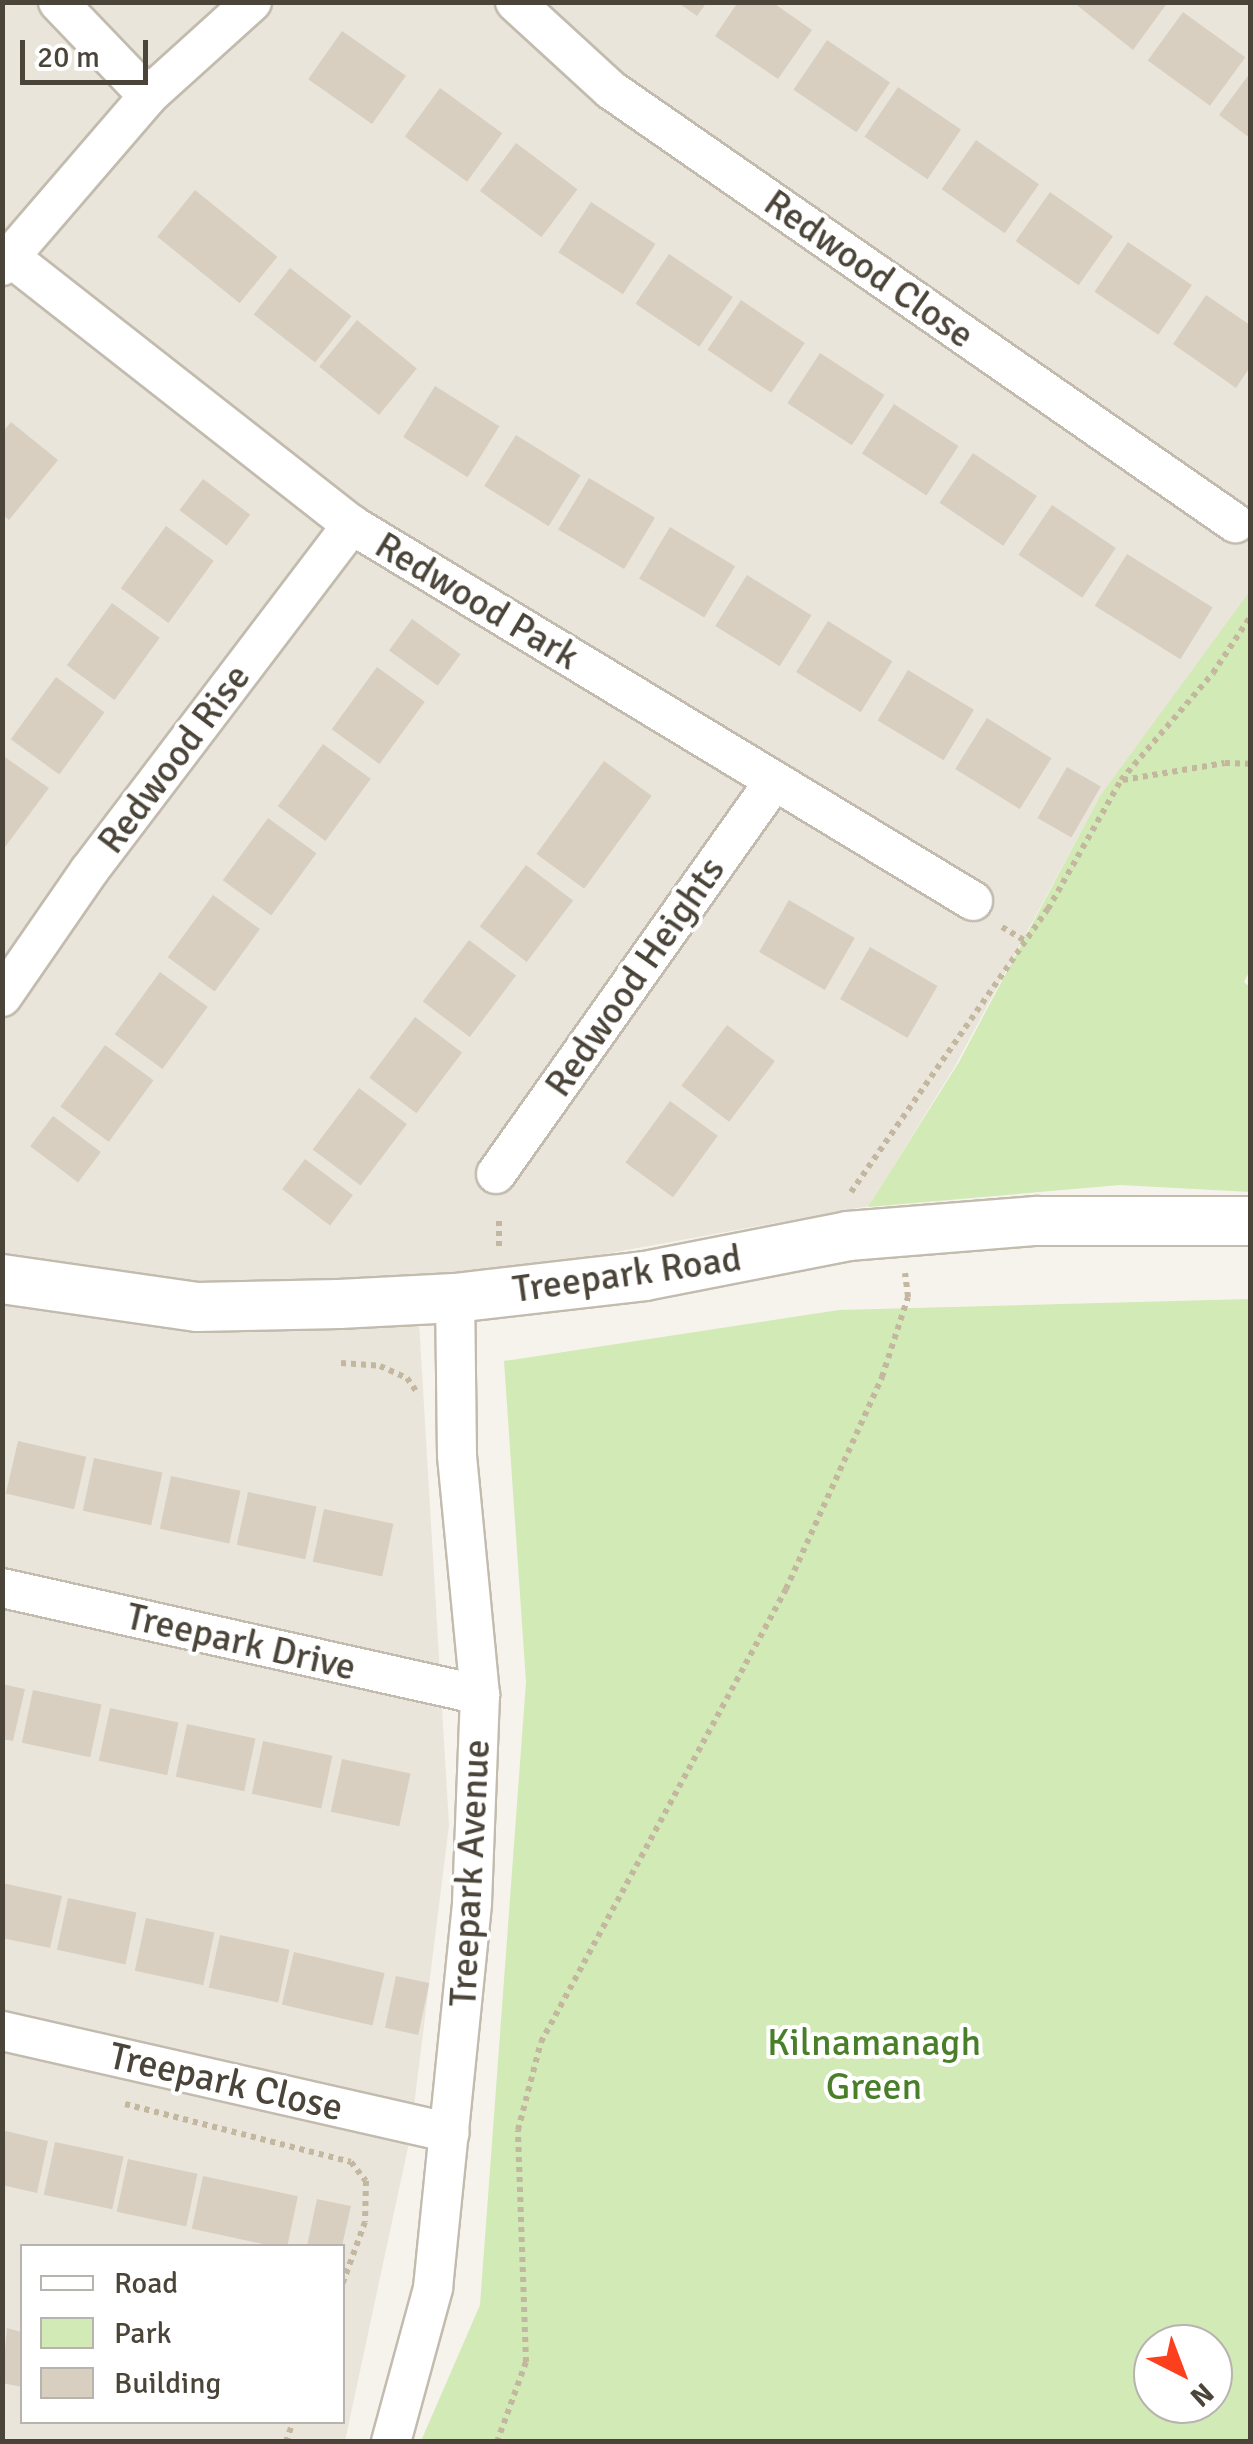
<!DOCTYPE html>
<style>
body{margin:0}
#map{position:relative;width:1253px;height:2444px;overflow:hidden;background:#f6f3ec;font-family:Signika,sans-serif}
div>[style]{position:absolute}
.residential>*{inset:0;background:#eae5da}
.green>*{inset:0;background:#d2eab5}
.building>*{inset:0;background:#d8cfc1;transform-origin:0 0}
.path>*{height:6px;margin-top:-3px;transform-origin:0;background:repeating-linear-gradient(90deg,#c4b79f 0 5px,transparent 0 10px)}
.roads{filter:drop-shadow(2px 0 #c2bbae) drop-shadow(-2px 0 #c2bbae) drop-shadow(0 2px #c2bbae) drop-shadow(0 -2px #c2bbae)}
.minor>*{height:38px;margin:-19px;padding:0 19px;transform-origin:19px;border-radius:19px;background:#fff}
.tertiary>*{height:48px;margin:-24px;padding:0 24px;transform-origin:24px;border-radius:24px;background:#fff}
span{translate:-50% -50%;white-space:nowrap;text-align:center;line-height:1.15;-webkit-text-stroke:8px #fff;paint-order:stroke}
.street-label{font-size:38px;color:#4b4439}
.park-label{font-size:38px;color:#4a7f2a}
.frame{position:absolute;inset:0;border:5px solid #4b4439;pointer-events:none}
.legend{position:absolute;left:20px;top:2244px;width:325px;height:180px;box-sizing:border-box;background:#fff;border:2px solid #b7b4b0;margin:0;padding:12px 18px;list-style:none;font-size:30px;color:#4b4439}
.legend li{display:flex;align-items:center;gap:20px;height:50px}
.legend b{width:50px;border:2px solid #b7b4b0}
.north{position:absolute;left:1133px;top:2324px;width:100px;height:100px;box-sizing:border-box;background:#fff;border:2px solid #b7b4b0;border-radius:50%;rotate:138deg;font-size:28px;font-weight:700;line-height:40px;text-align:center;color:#4b4439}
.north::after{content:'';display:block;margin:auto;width:35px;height:45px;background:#fc3f1d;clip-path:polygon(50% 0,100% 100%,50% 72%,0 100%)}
.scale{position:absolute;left:20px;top:40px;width:128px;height:45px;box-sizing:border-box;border:5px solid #4b4439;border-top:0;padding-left:12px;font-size:30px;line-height:35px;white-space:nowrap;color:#4b4439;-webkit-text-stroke:8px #fff;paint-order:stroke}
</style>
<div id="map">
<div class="residential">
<div style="clip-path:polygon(evenodd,3px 3px,1250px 3px,1250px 593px,1099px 798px,955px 1066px,869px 1206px,417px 1288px,449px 1825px,410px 2138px,345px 2441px,3px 2442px,3px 3px,22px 2246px,342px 2246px,342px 2422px,22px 2422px,22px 2246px)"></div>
</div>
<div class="green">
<div style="clip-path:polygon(1250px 591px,1250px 970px,1244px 982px,1250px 987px,1250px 1192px,1120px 1185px,868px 1207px,959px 1062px,1100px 796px)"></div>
<div style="clip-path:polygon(evenodd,1250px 1299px,1250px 2441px,421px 2441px,480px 2305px,526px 1682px,504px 1361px,839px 1310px,1250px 1299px,1213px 2344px,1213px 2404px,1153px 2404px,1153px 2344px,1213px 2344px)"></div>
</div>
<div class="building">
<div style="clip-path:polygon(677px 2px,707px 2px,697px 16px)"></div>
<div style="clip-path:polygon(738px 2px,772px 2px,812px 30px,778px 79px,715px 36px)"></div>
<div style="clip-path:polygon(1073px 2px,1168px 2px,1133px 50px)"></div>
<div style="left:1183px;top:12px;width:77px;height:60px;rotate:36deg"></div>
<div style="left:342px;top:31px;width:78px;height:59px;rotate:35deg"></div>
<div style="left:827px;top:40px;width:76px;height:60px;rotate:34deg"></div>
<div style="clip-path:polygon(1250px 73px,1250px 138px,1219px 115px)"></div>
<div style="left:898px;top:87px;width:76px;height:60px;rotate:34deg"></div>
<div style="left:440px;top:88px;width:77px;height:60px;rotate:36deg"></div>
<div style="left:976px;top:140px;width:77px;height:60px;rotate:35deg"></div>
<div style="left:516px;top:143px;width:77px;height:60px;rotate:37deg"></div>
<div style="left:195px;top:190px;width:106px;height:60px;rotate:39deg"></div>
<div style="left:1050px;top:192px;width:77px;height:60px;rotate:35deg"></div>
<div style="left:591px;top:202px;width:77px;height:60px;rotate:33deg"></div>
<div style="left:1128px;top:242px;width:77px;height:60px;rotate:34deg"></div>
<div style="left:669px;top:254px;width:77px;height:60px;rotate:34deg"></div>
<div style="left:290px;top:268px;width:78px;height:59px;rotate:38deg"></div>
<div style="clip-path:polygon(1206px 295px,1250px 325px,1250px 367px,1236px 388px,1173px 344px)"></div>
<div style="left:741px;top:300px;width:77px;height:60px;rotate:34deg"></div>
<div style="left:357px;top:320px;width:77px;height:60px;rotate:39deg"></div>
<div style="left:820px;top:353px;width:77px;height:60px;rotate:33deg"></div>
<div style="left:435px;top:386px;width:76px;height:60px;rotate:32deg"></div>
<div style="left:894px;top:404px;width:77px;height:59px;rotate:33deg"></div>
<div style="clip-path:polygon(11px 422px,58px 460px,9px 520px,2px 514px,2px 433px)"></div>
<div style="left:516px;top:435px;width:76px;height:60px;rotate:32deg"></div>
<div style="left:973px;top:453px;width:77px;height:60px;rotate:34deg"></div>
<div style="left:589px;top:478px;width:77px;height:60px;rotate:31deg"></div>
<div style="left:203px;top:479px;width:59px;height:39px;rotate:37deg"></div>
<div style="left:1052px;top:505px;width:77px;height:60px;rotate:34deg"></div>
<div style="left:166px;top:526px;width:59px;height:77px;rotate:36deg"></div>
<div style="left:670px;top:527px;width:76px;height:60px;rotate:31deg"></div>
<div style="left:1127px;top:554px;width:101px;height:61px;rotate:32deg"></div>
<div style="left:747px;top:575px;width:76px;height:60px;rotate:32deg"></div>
<div style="left:112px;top:603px;width:59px;height:77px;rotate:36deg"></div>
<div style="left:412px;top:619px;width:60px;height:39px;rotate:36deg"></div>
<div style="left:828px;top:621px;width:76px;height:60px;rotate:32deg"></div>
<div style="left:377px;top:667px;width:59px;height:77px;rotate:36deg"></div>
<div style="left:908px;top:670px;width:77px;height:59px;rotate:31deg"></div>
<div style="left:56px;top:677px;width:60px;height:77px;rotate:36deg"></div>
<div style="left:987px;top:718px;width:76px;height:60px;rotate:32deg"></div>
<div style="left:323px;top:744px;width:59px;height:77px;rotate:36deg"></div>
<div style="clip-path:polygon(2px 755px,49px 788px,2px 851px)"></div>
<div style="left:604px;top:761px;width:59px;height:115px;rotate:36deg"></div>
<div style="left:1067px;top:767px;width:39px;height:59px;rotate:30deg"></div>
<div style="left:268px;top:818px;width:60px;height:77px;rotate:36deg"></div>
<div style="left:526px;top:865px;width:59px;height:77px;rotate:37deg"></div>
<div style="left:213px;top:895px;width:58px;height:77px;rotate:36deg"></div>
<div style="left:789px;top:900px;width:76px;height:60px;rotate:30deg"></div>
<div style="left:469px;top:940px;width:59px;height:77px;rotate:37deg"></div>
<div style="left:870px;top:947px;width:78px;height:60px;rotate:30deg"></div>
<div style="left:160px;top:972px;width:59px;height:77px;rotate:36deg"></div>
<div style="left:415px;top:1017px;width:59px;height:76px;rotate:37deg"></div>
<div style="left:727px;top:1025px;width:60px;height:76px;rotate:37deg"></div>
<div style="left:105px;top:1045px;width:60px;height:76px;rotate:36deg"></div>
<div style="left:359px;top:1088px;width:60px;height:77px;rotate:37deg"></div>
<div style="left:670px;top:1101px;width:59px;height:76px;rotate:36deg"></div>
<div style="left:53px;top:1116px;width:60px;height:38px;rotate:37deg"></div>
<div style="left:305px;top:1159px;width:60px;height:38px;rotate:37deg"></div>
<div style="left:18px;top:1441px;width:70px;height:54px;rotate:13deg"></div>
<div style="left:94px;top:1458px;width:70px;height:54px;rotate:12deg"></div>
<div style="left:171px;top:1476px;width:71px;height:54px;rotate:12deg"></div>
<div style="left:248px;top:1492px;width:70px;height:54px;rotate:12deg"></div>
<div style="left:324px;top:1509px;width:71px;height:54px;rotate:12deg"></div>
<div style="clip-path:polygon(2px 1684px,25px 1689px,13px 1741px,2px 1739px)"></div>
<div style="left:33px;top:1690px;width:70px;height:54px;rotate:12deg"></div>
<div style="left:110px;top:1708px;width:70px;height:54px;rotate:12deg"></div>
<div style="left:187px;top:1724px;width:70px;height:54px;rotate:12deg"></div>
<div style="left:263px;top:1741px;width:71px;height:54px;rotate:12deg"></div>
<div style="left:342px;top:1759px;width:70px;height:54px;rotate:12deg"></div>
<div style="clip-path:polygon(2px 1883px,62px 1896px,50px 1948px,2px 1938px)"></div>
<div style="left:68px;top:1898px;width:70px;height:53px;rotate:12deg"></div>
<div style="left:146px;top:1918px;width:70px;height:54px;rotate:12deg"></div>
<div style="left:220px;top:1935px;width:71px;height:54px;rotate:12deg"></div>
<div style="left:294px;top:1952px;width:93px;height:54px;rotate:13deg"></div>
<div style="left:396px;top:1976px;width:34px;height:53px;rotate:12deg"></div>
<div style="clip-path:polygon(2px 2130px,48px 2141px,37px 2193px,2px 2185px)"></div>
<div style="left:55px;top:2142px;width:70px;height:54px;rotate:12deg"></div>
<div style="left:128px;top:2159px;width:71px;height:54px;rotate:12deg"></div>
<div style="left:203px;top:2176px;width:97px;height:54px;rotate:12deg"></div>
<div style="clip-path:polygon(317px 2199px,351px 2206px,342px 2246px,307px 2246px)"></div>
<div style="clip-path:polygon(7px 2328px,22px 2332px,22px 2387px,2px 2383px)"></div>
</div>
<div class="path">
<div style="left:1123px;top:780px;width:103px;rotate:-9.5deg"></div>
<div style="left:1225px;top:763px;width:25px;rotate:2deg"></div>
<div style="left:1002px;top:927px;width:27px;rotate:31deg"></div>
<div style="left:851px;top:1192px;width:345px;rotate:-55.2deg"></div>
<div style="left:1048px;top:909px;width:148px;rotate:-60.5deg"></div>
<div style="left:1121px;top:780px;width:141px;rotate:-49.3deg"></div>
<div style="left:1213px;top:673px;width:67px;rotate:-56.5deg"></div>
<div style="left:499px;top:1221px;width:28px;rotate:90deg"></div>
<div style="left:341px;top:1363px;width:39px;rotate:4deg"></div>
<div style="left:380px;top:1366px;width:30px;rotate:24deg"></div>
<div style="left:407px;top:1378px;width:16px;rotate:55deg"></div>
<div style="left:125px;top:2104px;width:233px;rotate:14.4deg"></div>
<div style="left:351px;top:2162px;width:24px;rotate:52deg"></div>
<div style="left:366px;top:2181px;width:41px;rotate:91.4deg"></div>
<div style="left:365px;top:2222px;width:67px;rotate:110.1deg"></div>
<div style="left:286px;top:2442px;width:21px;rotate:-71deg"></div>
<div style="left:497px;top:2442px;width:85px;rotate:-70.1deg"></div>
<div style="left:526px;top:2362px;width:232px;rotate:-92deg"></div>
<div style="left:518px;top:2130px;width:91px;rotate:-75.4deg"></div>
<div style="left:541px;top:2042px;width:515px;rotate:-61.59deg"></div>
<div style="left:786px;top:1589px;width:233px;rotate:-65.6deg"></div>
<div style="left:882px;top:1377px;width:84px;rotate:-72deg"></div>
<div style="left:908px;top:1297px;width:24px;rotate:-97deg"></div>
</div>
<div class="roads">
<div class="minor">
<div style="left:58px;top:2px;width:130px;rotate:46.2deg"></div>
<div style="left:515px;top:2px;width:130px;rotate:42.5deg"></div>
<div style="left:611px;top:90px;width:760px;rotate:34.76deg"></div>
<div style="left:10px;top:257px;width:434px;rotate:38.1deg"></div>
<div style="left:352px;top:525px;width:726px;rotate:31.19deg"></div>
<div style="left:2px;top:266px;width:224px;rotate:-49.3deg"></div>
<div style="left:148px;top:96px;width:140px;rotate:-42.1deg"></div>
<div style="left:2px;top:997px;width:153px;rotate:-55.4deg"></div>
<div style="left:89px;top:871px;width:435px;rotate:-52.8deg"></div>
<div style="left:496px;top:1174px;width:481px;rotate:-54.7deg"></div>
<div style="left:2px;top:1588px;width:490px;rotate:12.6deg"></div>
<div style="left:2px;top:2031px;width:459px;rotate:12.8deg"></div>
<div style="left:391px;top:2442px;width:160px;rotate:-74.7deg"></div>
<div style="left:433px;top:2288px;width:387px;rotate:-84.2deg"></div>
<div style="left:472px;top:1903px;width:208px;rotate:-87.8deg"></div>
<div style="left:480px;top:1695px;width:241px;rotate:-95.5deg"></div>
<div style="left:457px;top:1455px;width:157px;rotate:-90.7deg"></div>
</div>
<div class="tertiary">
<div style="left:2px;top:1279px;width:197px;rotate:8.2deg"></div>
<div style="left:197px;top:1307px;width:142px;rotate:-1.2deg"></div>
<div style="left:339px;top:1304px;width:116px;rotate:-3deg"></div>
<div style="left:455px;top:1298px;width:191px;rotate:-6.6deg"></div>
<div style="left:645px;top:1276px;width:207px;rotate:-11.1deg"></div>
<div style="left:848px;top:1236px;width:189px;rotate:-4.6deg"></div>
<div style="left:1036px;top:1221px;width:214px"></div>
</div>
</div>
<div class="street-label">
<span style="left:869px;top:269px;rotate:35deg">Redwood Close</span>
<span style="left:477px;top:601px;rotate:31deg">Redwood Park</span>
<span style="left:174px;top:759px;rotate:-53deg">Redwood Rise</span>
<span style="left:635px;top:977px;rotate:-55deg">Redwood Heights</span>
<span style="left:627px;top:1274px;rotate:-8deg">Treepark Road</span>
<span style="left:241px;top:1642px;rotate:13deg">Treepark Drive</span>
<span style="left:470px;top:1873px;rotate:-87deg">Treepark Avenue</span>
<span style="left:226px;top:2082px;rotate:13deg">Treepark Close</span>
</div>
<div class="park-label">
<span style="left:874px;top:2065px">Kilnamanagh<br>Green</span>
</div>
<div class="frame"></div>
<ul class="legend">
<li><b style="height:12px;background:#fff"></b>Road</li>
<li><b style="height:28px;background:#d2eab5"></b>Park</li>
<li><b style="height:28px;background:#d8cfc1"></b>Building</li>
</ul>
<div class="north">N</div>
<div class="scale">20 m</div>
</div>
